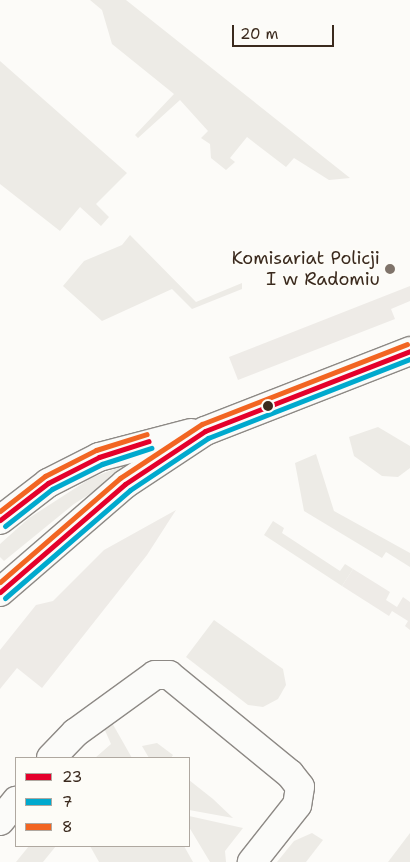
<!DOCTYPE html>
<style>
body{margin:0}
#map{position:relative;width:410px;height:862px;overflow:hidden;background:#fcfbf8;font-family:"Shantell Sans",sans-serif}
div>[style]{position:absolute}
.built>*{inset:0;background:#eeebe7}
.green>*{inset:0;background:#edebe6}
.roads{filter:drop-shadow(1px 0 #8d8985) drop-shadow(-1px 0 #8d8985) drop-shadow(0 1px #8d8985) drop-shadow(0 -1px #8d8985)}
.minor>*{height:28px;margin:-14px;padding:0 14px;transform-origin:14px;border-radius:14px;background:#fbfbf9}
.bus-1>*{height:5px;margin:-2.5px;padding:0 2.5px;transform-origin:2.5px;border-radius:2.5px;background:#e4002b}
.bus-2>*{height:5px;margin:-2.5px;padding:0 2.5px;transform-origin:2.5px;border-radius:2.5px;background:#00a9ce}
.bus-3>*{height:5px;margin:-2.5px;padding:0 2.5px;transform-origin:2.5px;border-radius:2.5px;background:#f26522}
.dots>*{width:14px;height:14px;translate:-50% -50%;box-sizing:border-box;border:2px solid #fdfcf7;border-radius:50%}
span{translate:-50% -50%;white-space:nowrap;text-align:center;line-height:1.15;-webkit-text-stroke:4px #fdfcf7;paint-order:stroke}
.poi-label{font-size:18px;color:#3b2a1e}
.right{translate:-100% -50%;text-align:right}
.legend{position:absolute;left:15px;top:757px;width:175px;height:90px;box-sizing:border-box;background:#fdfcf7;border:1px solid #afa8a0;margin:0;padding:6px 9px;list-style:none;font-size:15px;color:#3b2a1e}
.legend li{display:flex;align-items:center;gap:10px;height:25px}
.legend b{width:25px;border:1px solid #afa8a0}
.scale{position:absolute;left:232px;top:25px;width:102px;height:22px;box-sizing:border-box;border:2px solid #3b2a1e;border-top:0;padding-left:6px;font-size:15px;line-height:18px;white-space:nowrap;color:#3b2a1e;-webkit-text-stroke:4px #fdfcf7;paint-order:stroke}
</style>
<div id="map">
<div class="built">
<div style="clip-path:polygon(410px 286px,410px 301px,391px 309px,395px 319px,238px 380px,229px 357px)"></div>
<div style="clip-path:polygon(176px 510px,147px 555px,42px 688px,17px 668px,0 689px,0 650px,36px 605px,53px 601px,104px 550px)"></div>
<div style="clip-path:polygon(353px 569px,390px 592px,386px 600px,397px 607px,403px 597px,410px 602px,410px 630px,405px 626px,408px 621px,392px 611px,389px 616px,342px 586px)"></div>
</div>
<div class="green">
<div style="clip-path:polygon(90px 0,126px 0,350px 178px,329px 180px,294px 158px,286px 167px,247px 137px,230px 158px,235px 162px,226px 170px,211px 158px,210px 144px,201px 138px,208px 131px,180px 100px,138px 138px,135px 135px,174px 94px,112px 44px,102px 10px)"></div>
<div style="clip-path:polygon(0 61px,127px 173px,96px 204px,109px 217px,101px 226px,80px 207px,60px 231px,0 184px)"></div>
<div style="clip-path:polygon(130px 235px,196px 302px,242px 283px,242px 289px,192px 309px,172px 289px,102px 321px,63px 286px,84px 261px,122px 245px)"></div>
<div style="clip-path:polygon(378px 427px,410px 446px,410px 468px,398px 477px,382px 476px,354px 456px,349px 437px)"></div>
<div style="clip-path:polygon(316px 454px,334px 511px,410px 553px,410px 567px,386px 552px,382px 558px,304px 511px,295px 463px)"></div>
<div style="clip-path:polygon(130px 463px,134px 466px,74px 504px,4px 561px,0 557px,0 544px,29px 518px,91px 478px)"></div>
<div style="clip-path:polygon(273px 521px,284px 528px,282px 533px,340px 571px,345px 564px,353px 569px,342px 586px,264px 535px)"></div>
<div style="clip-path:polygon(214px 620px,283px 669px,286px 685px,278px 699px,263px 707px,248px 705px,186px 657px)"></div>
<div style="clip-path:polygon(111px 721px,132px 758px,95px 758px,111px 744px,103px 726px)"></div>
<div style="clip-path:polygon(157px 743px,173px 755px,171px 758px,149px 758px,142px 746px)"></div>
<div style="clip-path:polygon(189px 780px,213px 799px,233px 818px,189px 810px)"></div>
<div style="clip-path:polygon(189px 816px,243px 828px,225px 851px,226px 862px,210px 862px,189px 827px)"></div>
<div style="clip-path:polygon(312px 833px,323px 840px,306px 862px,277px 862px,294px 841px)"></div>
<div style="clip-path:polygon(410px 833px,410px 862px,388px 862px)"></div>
<div style="clip-path:polygon(29px 846px,56px 846px,43px 862px,16px 862px)"></div>
<div style="clip-path:polygon(90px 846px,184px 846px,193px 862px,99px 862px)"></div>
</div>
<div class="roads">
<div class="minor">
<div style="left:0;top:520px;width:61px;rotate:-37.6deg"></div>
<div style="left:48px;top:483px;width:57px;rotate:-27deg"></div>
<div style="left:99px;top:457px;width:95px;rotate:-14.6deg"></div>
<div style="left:0;top:592px;width:165px;rotate:-40.8deg"></div>
<div style="left:125px;top:484px;width:96px;rotate:-33.5deg"></div>
<div style="left:205px;top:431px;width:220px;rotate:-21.3deg"></div>
<div style="left:51px;top:758px;width:35px;rotate:-46deg"></div>
<div style="left:75px;top:733px;width:99px;rotate:-35.9deg"></div>
<div style="left:155px;top:675px;width:14px"></div>
<div style="left:169px;top:675px;width:156px;rotate:39.3deg"></div>
<div style="left:290px;top:774px;width:16px;rotate:52deg"></div>
<div style="left:300px;top:787px;width:18px;rotate:99deg"></div>
<div style="left:297px;top:805px;width:73px;rotate:128.3deg"></div>
<div style="left:0;top:821px;width:26px;rotate:-51deg"></div>
</div>
</div>
<div class="bus-1">
<div style="left:0;top:520px;width:61px;rotate:-37.6deg"></div>
<div style="left:48px;top:483px;width:57px;rotate:-27deg"></div>
<div style="left:99px;top:457px;width:52px;rotate:-17.7deg"></div>
<div style="left:0;top:592px;width:165px;rotate:-40.8deg"></div>
<div style="left:125px;top:484px;width:96px;rotate:-33.5deg"></div>
<div style="left:205px;top:431px;width:220px;rotate:-21.3deg"></div>
</div>
<div class="bus-2">
<div style="left:5px;top:526px;width:60px;rotate:-38.2deg"></div>
<div style="left:52px;top:489px;width:56px;rotate:-26.6deg"></div>
<div style="left:102px;top:464px;width:52px;rotate:-18.1deg"></div>
<div style="left:5px;top:598px;width:165px;rotate:-40.8deg"></div>
<div style="left:130px;top:490px;width:94px;rotate:-33.7deg"></div>
<div style="left:208px;top:438px;width:217px;rotate:-21.4deg"></div>
</div>
<div class="bus-3">
<div style="left:0;top:511px;width:57px;rotate:-37.9deg"></div>
<div style="left:45px;top:476px;width:57px;rotate:-27deg"></div>
<div style="left:96px;top:450px;width:53px;rotate:-17.4deg"></div>
<div style="left:0;top:582px;width:159px;rotate:-40.9deg"></div>
<div style="left:120px;top:478px;width:98px;rotate:-33.4deg"></div>
<div style="left:202px;top:424px;width:220px;rotate:-21.3deg"></div>
</div>
<div class="dots">
<div style="left:390px;top:269px;background:#7f736a"></div>
<div style="left:268px;top:406px;background:#3b2a1e"></div>
</div>
<div class="poi-label">
<span class="right" style="left:380px;top:269px">Komisariat Policji<br>I w Radomiu</span>
</div>
<ul class="legend">
<li><b style="height:6px;background:#e4002b"></b>23</li>
<li><b style="height:6px;background:#00a9ce"></b>7</li>
<li><b style="height:6px;background:#f26522"></b>8</li>
</ul>
<div class="scale">20 m</div>
</div>
